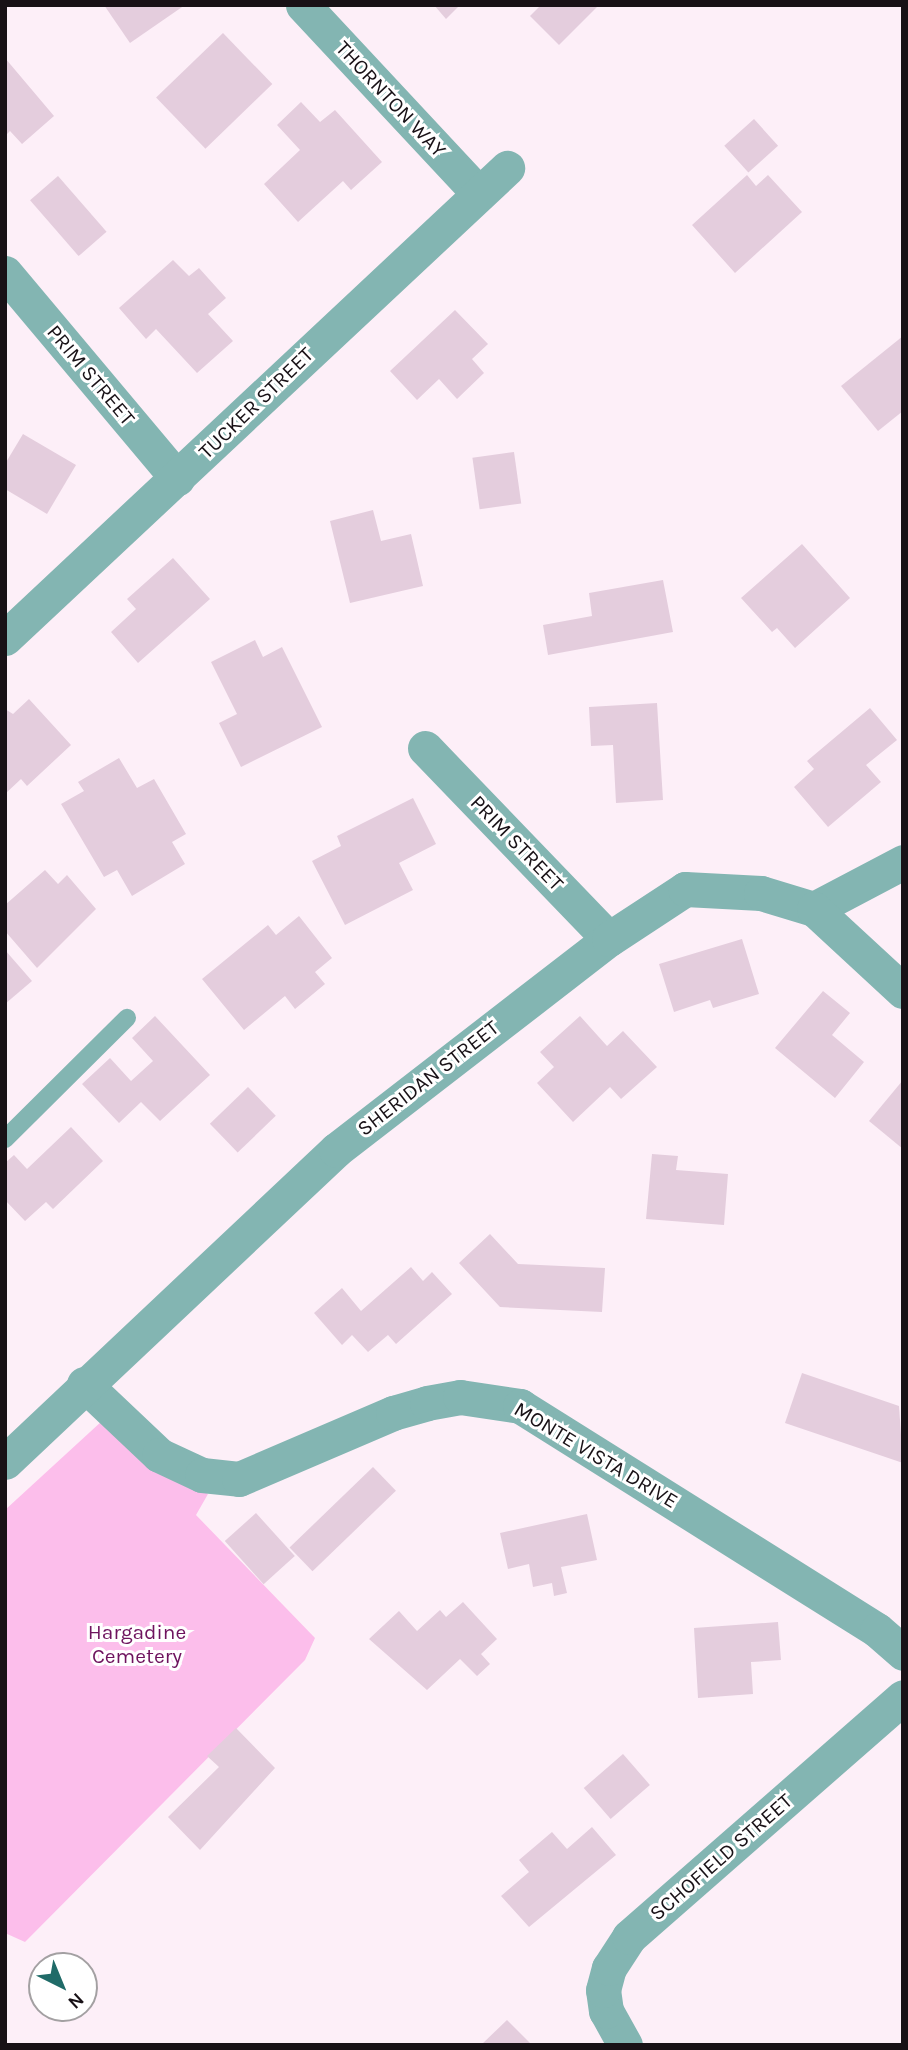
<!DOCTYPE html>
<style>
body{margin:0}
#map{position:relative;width:908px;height:2050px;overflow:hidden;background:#fdeff8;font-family:Karla,sans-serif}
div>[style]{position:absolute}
.green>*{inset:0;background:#fcbeeb}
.building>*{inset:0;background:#e4cddd;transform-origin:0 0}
.lane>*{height:18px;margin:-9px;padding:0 9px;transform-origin:9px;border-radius:9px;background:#83b5b2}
.street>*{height:35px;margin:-17.5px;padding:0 17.5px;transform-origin:17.5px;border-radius:17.5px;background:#83b5b2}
span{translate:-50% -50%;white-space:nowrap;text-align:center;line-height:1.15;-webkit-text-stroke:6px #fff;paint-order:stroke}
.street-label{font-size:21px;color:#181116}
.park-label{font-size:21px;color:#6e135e}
.frame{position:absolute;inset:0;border:7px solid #181116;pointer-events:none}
.north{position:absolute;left:28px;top:1952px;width:70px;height:70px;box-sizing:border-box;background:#fff;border:2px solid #a3a0a2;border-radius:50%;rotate:137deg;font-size:19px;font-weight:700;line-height:28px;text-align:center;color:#181116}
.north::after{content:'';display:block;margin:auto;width:24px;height:32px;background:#206b68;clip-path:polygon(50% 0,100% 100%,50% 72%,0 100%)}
</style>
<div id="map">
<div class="green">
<div style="clip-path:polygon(102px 1421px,208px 1494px,196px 1515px,315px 1638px,305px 1660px,25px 1942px,5px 1933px,5px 1510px)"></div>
</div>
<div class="building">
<div style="clip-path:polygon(104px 5px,185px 5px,130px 43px)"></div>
<div style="clip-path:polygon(434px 5px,460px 5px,446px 19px)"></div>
<div style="clip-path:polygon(541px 5px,599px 5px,559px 45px,530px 16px)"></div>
<div style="left:223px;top:33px;width:71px;height:93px;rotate:46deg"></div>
<div style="clip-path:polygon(5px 58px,54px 116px,22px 144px,10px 131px,5px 136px)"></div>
<div style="clip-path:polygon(301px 102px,320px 122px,335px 110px,382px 162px,351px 190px,343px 181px,298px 222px,264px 184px,300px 150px,277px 125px)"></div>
<div style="left:754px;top:119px;width:36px;height:40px;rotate:48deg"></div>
<div style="clip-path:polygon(747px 175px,756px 186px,768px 175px,802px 212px,735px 273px,692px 225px)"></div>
<div style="left:58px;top:176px;width:74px;height:37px;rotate:49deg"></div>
<div style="clip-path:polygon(173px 260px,189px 276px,199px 268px,226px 298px,208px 314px,233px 341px,197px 373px,156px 329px,146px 339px,119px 308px)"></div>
<div style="clip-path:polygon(455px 310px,488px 344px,472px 359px,484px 373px,457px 399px,439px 379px,417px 400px,390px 371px)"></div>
<div style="clip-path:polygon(903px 336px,903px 411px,878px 431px,841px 386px)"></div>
<div style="clip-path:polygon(23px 434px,76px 465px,47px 514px,5px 489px,5px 464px)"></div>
<div style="left:514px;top:452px;width:52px;height:42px;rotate:82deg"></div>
<div style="clip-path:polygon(373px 510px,381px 541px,411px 534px,423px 586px,350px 603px,330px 521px)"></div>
<div style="clip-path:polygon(802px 544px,850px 598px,795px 648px,777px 628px,772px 632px,741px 598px)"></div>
<div style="clip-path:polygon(173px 558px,210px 599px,138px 663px,111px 632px,136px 609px,127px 599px)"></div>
<div style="clip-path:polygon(663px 580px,673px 632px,548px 655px,543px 625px,592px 616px,589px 593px)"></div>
<div style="clip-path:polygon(255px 640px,263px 657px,282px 647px,322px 727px,241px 767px,219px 723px,237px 714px,211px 662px)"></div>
<div style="clip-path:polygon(29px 699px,71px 745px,27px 786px,21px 779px,5px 794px,5px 709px,13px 714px)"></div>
<div style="clip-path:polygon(657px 703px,663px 800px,616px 803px,613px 745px,591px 746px,589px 707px)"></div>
<div style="clip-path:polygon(870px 708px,897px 740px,866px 765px,881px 782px,828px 827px,794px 787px,814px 769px,807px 761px)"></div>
<div style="clip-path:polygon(119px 758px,137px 788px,154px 779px,186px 834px,172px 842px,185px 864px,132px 896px,117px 870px,104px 877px,61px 804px,84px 791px,78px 782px)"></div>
<div style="clip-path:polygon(413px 798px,436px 844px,399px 863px,413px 890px,345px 925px,312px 861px,341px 846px,337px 836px)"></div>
<div style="clip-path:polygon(45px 870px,58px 884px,67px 875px,96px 909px,37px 968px,5px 931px,5px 905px)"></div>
<div style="clip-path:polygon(299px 916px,332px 958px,315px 972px,325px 984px,295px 1009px,285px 996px,244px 1030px,202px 979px,268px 925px,276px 935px)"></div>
<div style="clip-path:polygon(742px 939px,759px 994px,713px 1008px,710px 1000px,674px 1012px,659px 964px)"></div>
<div style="clip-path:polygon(5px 950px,32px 981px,5px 1004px)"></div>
<div style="clip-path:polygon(823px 991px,850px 1013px,832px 1035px,864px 1062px,835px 1098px,775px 1048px)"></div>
<div style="clip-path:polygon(155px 1016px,210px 1075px,160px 1121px,141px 1102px,119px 1123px,82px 1084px,110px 1058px,131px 1081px,153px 1061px,132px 1038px)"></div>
<div style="clip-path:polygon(580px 1016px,607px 1046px,623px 1031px,657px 1067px,621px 1099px,610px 1087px,573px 1122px,537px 1083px,554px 1067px,540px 1052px)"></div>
<div style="clip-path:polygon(903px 1080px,903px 1149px,869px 1121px)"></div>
<div style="left:248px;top:1087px;width:40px;height:53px;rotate:46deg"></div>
<div style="clip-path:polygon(71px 1127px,103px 1161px,53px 1209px,46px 1202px,25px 1221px,5px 1200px,5px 1163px,14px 1155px,27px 1169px)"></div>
<div style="clip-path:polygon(652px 1154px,678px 1156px,676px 1170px,728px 1174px,724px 1225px,646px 1219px)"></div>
<div style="clip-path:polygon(490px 1234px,518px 1264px,605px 1268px,602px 1312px,500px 1307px,459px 1263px)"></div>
<div style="clip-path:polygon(411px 1267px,423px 1281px,432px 1272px,452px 1294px,396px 1344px,388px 1335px,368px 1352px,352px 1335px,342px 1345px,314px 1313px,342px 1288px,361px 1311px)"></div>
<div style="clip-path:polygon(802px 1373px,899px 1406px,903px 1463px,785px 1423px)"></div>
<div style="left:373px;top:1467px;width:33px;height:116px;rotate:46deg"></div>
<div style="left:256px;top:1513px;width:58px;height:42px;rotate:48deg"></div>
<div style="clip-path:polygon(587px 1514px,597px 1560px,561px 1567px,567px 1593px,554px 1596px,552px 1583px,533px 1587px,529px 1564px,508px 1569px,500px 1533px)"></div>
<div style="clip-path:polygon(463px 1602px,497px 1639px,481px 1654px,490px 1664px,477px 1676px,460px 1659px,427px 1690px,369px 1639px,399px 1611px,417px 1631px,440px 1610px,446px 1617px)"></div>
<div style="clip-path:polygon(778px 1622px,781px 1660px,751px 1662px,753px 1694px,698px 1698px,694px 1628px)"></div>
<div style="clip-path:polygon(236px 1728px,275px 1768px,200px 1850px,168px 1817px,219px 1767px,207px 1756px)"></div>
<div style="left:623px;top:1754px;width:41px;height:52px;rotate:49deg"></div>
<div style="clip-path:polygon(592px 1827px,616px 1855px,529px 1927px,501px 1896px,529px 1872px,519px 1860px,552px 1832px,567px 1849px)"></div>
<div style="clip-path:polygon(507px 2020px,532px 2045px,481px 2045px)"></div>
</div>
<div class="lane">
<div style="left:5px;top:1139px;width:172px;rotate:-44.8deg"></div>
</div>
<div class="street">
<div style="left:303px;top:5px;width:258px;rotate:47deg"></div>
<div style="left:5px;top:273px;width:268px;rotate:50deg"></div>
<div style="left:5px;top:638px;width:688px;rotate:-43.11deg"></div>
<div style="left:425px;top:748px;width:265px;rotate:46.1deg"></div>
<div style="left:814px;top:909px;width:101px;rotate:-27.8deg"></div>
<div style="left:84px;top:1384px;width:103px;rotate:43.4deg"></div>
<div style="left:159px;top:1455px;width:47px;rotate:24.9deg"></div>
<div style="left:202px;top:1475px;width:37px;rotate:6deg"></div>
<div style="left:239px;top:1479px;width:168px;rotate:-23.2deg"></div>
<div style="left:393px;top:1413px;width:35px;rotate:-16deg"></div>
<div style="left:427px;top:1403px;width:34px;rotate:-10deg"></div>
<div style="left:460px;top:1397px;width:61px;rotate:8.5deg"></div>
<div style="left:520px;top:1406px;width:421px;rotate:32.1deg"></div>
<div style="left:877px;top:1630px;width:35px;rotate:41deg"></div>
<div style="left:5px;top:1462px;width:455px;rotate:-43.3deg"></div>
<div style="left:336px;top:1150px;width:345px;rotate:-37.7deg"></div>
<div style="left:609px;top:939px;width:91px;rotate:-33.3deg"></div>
<div style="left:685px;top:889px;width:76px;rotate:3deg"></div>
<div style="left:761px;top:893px;width:55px;rotate:16.8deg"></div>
<div style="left:814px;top:909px;width:121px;rotate:42.7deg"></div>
<div style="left:625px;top:2045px;width:39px;rotate:-119deg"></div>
<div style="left:606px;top:2011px;width:21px;rotate:-98deg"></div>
<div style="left:603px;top:1990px;width:23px;rotate:-75deg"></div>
<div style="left:609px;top:1968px;width:37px;rotate:-57deg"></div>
<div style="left:629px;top:1937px;width:364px;rotate:-41.2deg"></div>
</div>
<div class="street-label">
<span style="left:391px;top:99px;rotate:47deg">THORNTON WAY</span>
<span style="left:91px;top:375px;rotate:50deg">PRIM STREET</span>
<span style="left:256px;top:403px;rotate:-44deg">TUCKER STREET</span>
<span style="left:517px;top:843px;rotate:46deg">PRIM STREET</span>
<span style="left:428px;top:1078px;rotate:-38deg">SHERIDAN STREET</span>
<span style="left:596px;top:1455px;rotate:31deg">MONTE VISTA DRIVE</span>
<span style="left:721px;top:1857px;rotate:-41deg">SCHOFIELD STREET</span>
</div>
<div class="park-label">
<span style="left:137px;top:1644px">Hargadine<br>Cemetery</span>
</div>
<div class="frame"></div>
<div class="north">N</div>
</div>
